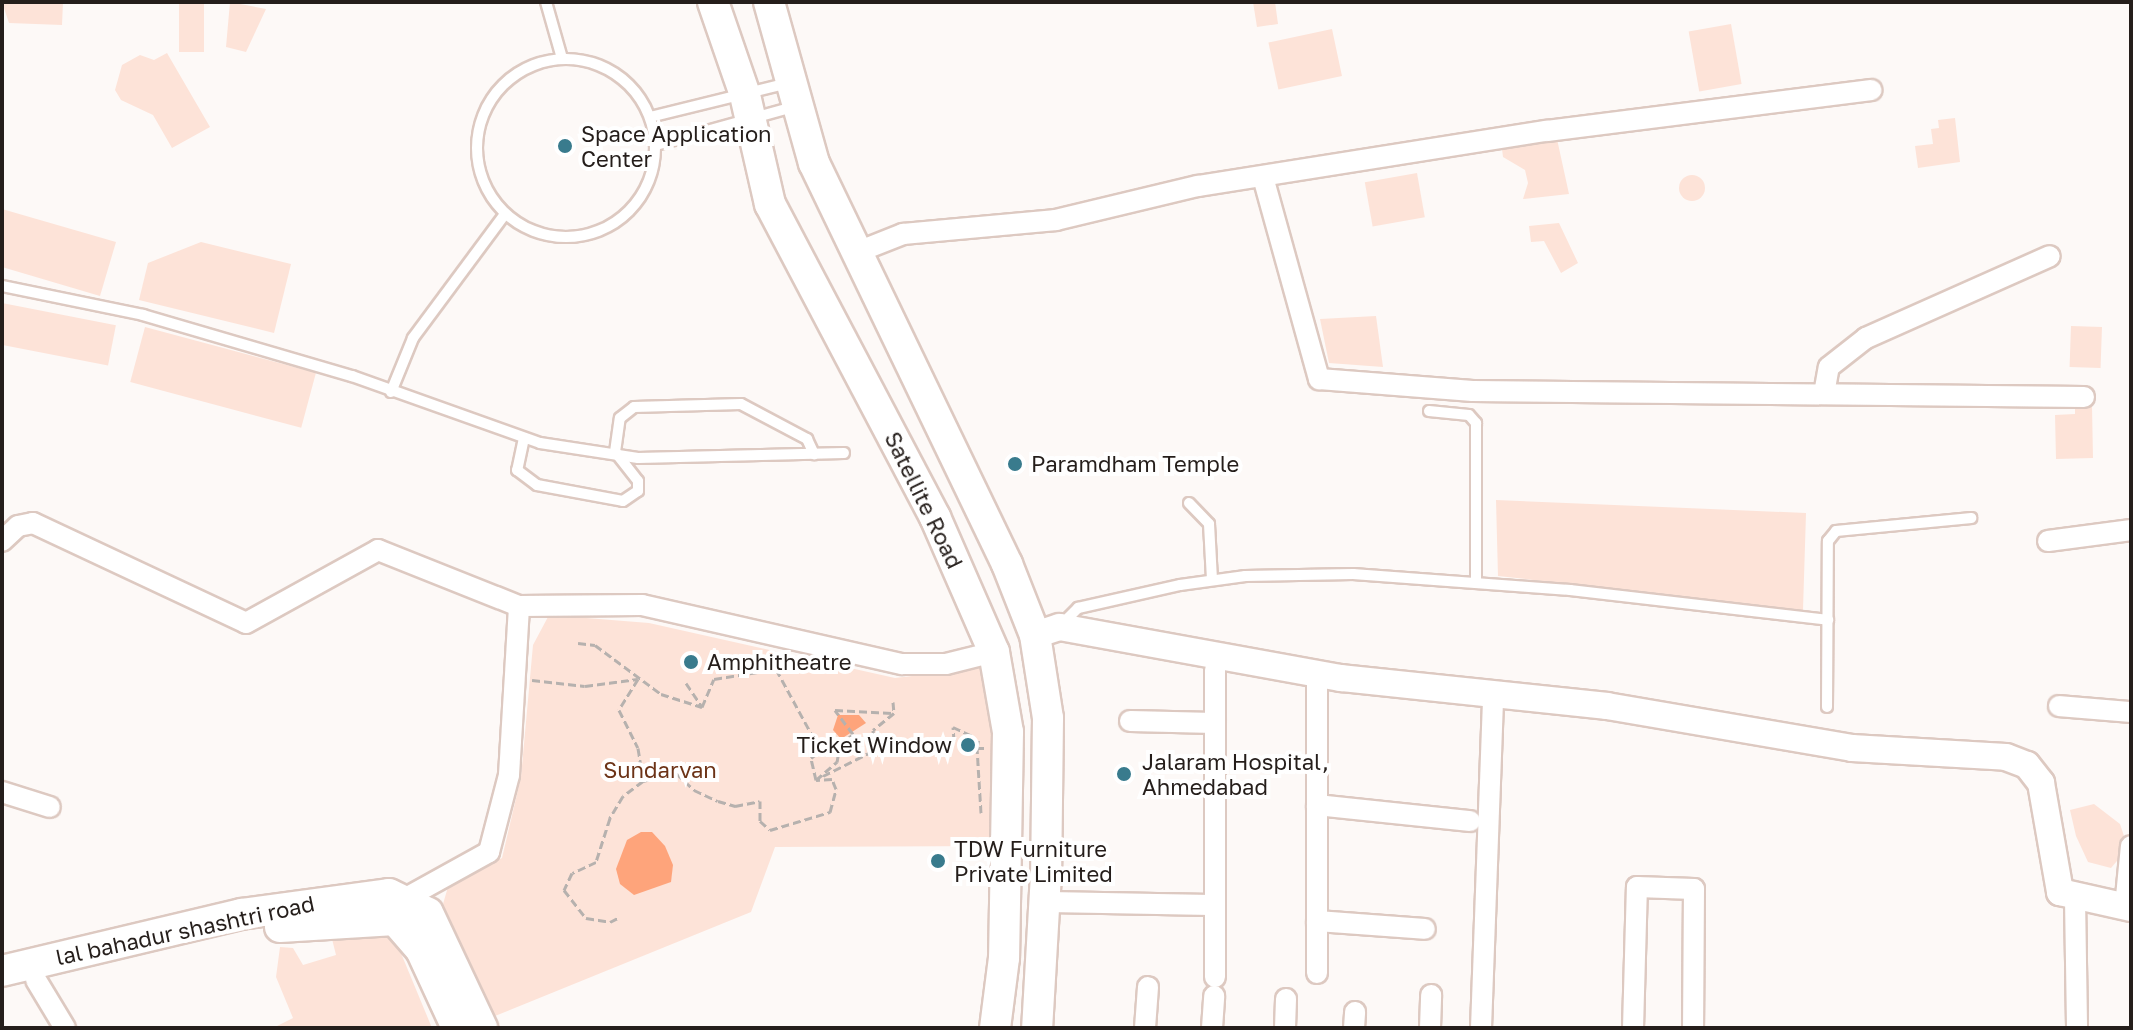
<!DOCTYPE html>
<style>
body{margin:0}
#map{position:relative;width:2133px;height:1030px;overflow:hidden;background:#fdf9f7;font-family:"Golos Text",sans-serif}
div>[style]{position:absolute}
.green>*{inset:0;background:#fde3d8;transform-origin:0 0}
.round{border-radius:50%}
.water>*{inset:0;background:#fea47b}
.path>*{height:3px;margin-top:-1.5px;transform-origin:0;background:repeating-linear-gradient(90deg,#b6b1ae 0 8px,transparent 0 12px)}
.roads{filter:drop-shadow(2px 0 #ddc9c1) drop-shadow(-2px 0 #ddc9c1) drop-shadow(0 2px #ddc9c1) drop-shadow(0 -2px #ddc9c1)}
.service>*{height:10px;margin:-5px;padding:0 5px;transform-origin:5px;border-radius:5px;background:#fff}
.service>.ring{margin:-5px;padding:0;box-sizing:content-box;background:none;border:10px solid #fff;border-radius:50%}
.minor>*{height:20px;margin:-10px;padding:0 10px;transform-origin:10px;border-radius:10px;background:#fff}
.tertiary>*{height:26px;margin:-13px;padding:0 13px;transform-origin:13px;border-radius:13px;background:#fff}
.secondary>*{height:30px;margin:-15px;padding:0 15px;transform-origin:15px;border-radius:15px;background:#fff}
.dots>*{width:22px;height:22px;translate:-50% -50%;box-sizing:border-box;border:4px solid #fff;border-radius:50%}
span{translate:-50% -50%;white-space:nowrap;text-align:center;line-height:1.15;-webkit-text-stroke:8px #fff;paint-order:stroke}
.poi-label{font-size:22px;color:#251e1b}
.left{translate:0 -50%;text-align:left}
.right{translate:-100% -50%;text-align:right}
.street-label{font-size:22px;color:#251e1b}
.park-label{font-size:22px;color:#6c3317}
.frame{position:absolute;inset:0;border:4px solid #251e1b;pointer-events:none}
</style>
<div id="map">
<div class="green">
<div style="clip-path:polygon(2px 2px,63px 2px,62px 25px,9px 23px)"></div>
<div style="left:179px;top:2px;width:25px;height:50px"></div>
<div style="clip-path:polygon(230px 2px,266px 9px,246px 52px,226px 47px)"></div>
<div style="clip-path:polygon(1253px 2px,1275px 2px,1278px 24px,1257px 27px)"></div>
<div style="left:1731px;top:24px;width:61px;height:43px;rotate:80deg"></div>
<div style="left:1332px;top:29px;width:48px;height:65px;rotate:78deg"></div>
<div style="clip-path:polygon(167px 53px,210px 127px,172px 148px,153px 115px,121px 100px,115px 90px,122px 65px,140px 55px,154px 60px)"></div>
<div style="clip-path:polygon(1955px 118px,1960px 162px,1918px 168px,1915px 146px,1933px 144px,1931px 129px,1939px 128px,1938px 120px)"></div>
<div style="clip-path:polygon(1557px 139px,1569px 194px,1523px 199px,1528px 183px,1525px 170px,1503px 157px,1502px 149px)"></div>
<div style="left:1417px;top:173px;width:45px;height:53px;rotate:80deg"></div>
<div class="round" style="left:1679px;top:175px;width:26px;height:26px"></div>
<div style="clip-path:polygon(2px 209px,116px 242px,100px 296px,2px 267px)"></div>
<div style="clip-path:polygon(1559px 223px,1578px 263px,1561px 273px,1544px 241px,1531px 242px,1529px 226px)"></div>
<div style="clip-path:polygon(201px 242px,291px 264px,274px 333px,139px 300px,148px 263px)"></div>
<div style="left:2px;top:303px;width:116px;height:41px;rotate:11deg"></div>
<div style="clip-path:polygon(1376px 316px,1383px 367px,1329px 363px,1320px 319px)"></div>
<div style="left:2071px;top:326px;width:31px;height:41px;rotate:2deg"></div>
<div style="left:145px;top:327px;width:177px;height:57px;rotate:15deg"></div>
<div style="clip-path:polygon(2075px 406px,2092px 406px,2093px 458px,2056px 459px,2055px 415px,2075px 414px)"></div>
<div style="clip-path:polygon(1496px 500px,1806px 513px,1803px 610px,1498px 576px)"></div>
<div style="clip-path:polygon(549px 615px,649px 623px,895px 678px,988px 667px,996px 846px,775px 847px,751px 912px,490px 1018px,443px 904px,450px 880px,502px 858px,521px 777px,533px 645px)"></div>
<div style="clip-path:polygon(2094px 804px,2120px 824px,2125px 839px,2122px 855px,2111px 868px,2088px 862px,2076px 836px,2070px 810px)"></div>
<div style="clip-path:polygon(391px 929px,432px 1028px,273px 1028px,293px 1018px,276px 977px,280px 947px,293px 948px,303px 965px,336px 955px,332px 939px)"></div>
</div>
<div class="water">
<div style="clip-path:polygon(838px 715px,859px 715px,866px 723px,841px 739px,833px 730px)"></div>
<div style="clip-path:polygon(641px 832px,652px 832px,665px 846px,673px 865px,671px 882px,634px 895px,620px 884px,616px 869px,627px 840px)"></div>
</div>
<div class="path">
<div style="left:578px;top:643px;width:17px;rotate:7deg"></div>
<div style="left:595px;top:645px;width:82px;rotate:36.6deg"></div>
<div style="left:661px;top:694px;width:43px;rotate:17.6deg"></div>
<div style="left:702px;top:707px;width:30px;rotate:-67deg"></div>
<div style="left:714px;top:679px;width:63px;rotate:-9.2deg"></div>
<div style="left:776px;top:669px;width:75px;rotate:61.4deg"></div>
<div style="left:812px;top:735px;width:18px;rotate:43deg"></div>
<div style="left:532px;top:680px;width:53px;rotate:6.5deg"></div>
<div style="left:585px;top:686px;width:53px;rotate:-7.5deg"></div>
<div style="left:638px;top:679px;width:36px;rotate:122deg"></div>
<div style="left:619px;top:710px;width:42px;rotate:63.4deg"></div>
<div style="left:638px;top:748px;width:33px;rotate:81deg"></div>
<div style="left:643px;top:781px;width:25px;rotate:143deg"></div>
<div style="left:623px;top:796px;width:26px;rotate:121deg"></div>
<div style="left:610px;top:818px;width:46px;rotate:107.7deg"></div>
<div style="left:596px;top:862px;width:26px;rotate:155deg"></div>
<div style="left:572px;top:873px;width:19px;rotate:115deg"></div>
<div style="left:564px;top:890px;width:36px;rotate:52deg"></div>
<div style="left:586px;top:918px;width:24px;rotate:9deg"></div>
<div style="left:610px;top:922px;width:9px;rotate:-27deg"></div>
<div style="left:686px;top:683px;width:29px;rotate:56deg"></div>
<div style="left:893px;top:702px;width:11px;rotate:85deg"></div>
<div style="left:894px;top:713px;width:27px;rotate:141deg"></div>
<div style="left:873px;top:730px;width:21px;rotate:85deg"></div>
<div style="left:875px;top:751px;width:70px;rotate:-3.3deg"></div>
<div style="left:945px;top:747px;width:11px;rotate:-34deg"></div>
<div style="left:954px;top:741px;width:14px;rotate:-94deg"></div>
<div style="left:953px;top:727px;width:21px;rotate:25deg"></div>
<div style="left:972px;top:736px;width:13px;rotate:67deg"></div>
<div style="left:977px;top:748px;width:11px;rotate:-80deg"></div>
<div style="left:823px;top:776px;width:56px;rotate:-26.6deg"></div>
<div style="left:816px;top:780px;width:28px;rotate:-41deg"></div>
<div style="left:837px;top:762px;width:17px;rotate:-80deg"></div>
<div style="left:840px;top:745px;width:17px;rotate:-40deg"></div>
<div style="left:853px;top:734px;width:30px;rotate:-127deg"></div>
<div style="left:835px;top:710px;width:57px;rotate:3deg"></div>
<div style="left:816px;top:780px;width:23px;rotate:-103deg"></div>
<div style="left:811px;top:758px;width:18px;rotate:-38deg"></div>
<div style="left:825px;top:747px;width:15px;rotate:-8deg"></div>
<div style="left:643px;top:781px;width:34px;rotate:-14deg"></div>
<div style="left:676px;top:773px;width:25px;rotate:43deg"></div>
<div style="left:694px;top:790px;width:26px;rotate:25deg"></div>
<div style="left:718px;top:801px;width:18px;rotate:16deg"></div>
<div style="left:735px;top:806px;width:25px;rotate:-11deg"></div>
<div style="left:760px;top:801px;width:20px;rotate:90deg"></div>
<div style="left:760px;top:821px;width:13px;rotate:42deg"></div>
<div style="left:770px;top:830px;width:63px;rotate:-16.7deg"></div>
<div style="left:830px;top:812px;width:24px;rotate:-75deg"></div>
<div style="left:836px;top:789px;width:11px;rotate:-112deg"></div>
<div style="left:832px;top:779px;width:16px;rotate:176deg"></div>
<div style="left:981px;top:813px;width:65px;rotate:-93.5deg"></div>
<div style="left:977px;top:748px;width:7px"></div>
</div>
<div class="roads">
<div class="service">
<div style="left:546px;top:2px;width:58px;rotate:74.1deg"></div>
<div class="ring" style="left:477px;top:59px;width:168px;height:168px"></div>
<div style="left:650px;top:117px;width:142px;rotate:-13.8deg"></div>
<div style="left:656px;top:145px;width:146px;rotate:-15.5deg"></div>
<div style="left:2px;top:286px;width:144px;rotate:11.6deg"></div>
<div style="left:143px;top:315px;width:218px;rotate:16.3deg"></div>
<div style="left:352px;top:376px;width:200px;rotate:19.6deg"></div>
<div style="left:540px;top:443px;width:99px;rotate:8.7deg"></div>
<div style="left:638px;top:458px;width:206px;rotate:-1.4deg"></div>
<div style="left:391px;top:392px;width:58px;rotate:-67.8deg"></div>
<div style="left:413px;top:338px;width:154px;rotate:-53.4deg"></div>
<div style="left:1429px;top:411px;width:40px;rotate:5.7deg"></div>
<div style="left:1469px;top:415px;width:11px;rotate:49deg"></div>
<div style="left:1476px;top:423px;width:160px;rotate:90deg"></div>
<div style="left:524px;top:438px;width:33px;rotate:102deg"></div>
<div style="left:517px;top:470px;width:25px;rotate:37deg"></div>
<div style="left:537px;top:485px;width:87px;rotate:10.5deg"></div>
<div style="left:623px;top:501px;width:18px;rotate:-34deg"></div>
<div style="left:638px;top:491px;width:10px;rotate:-90deg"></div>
<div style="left:638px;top:481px;width:37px;rotate:-128deg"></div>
<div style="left:615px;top:452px;width:34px;rotate:-82deg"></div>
<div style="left:620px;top:418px;width:18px;rotate:-38deg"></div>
<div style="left:634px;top:407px;width:107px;rotate:-1.6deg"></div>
<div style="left:741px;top:404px;width:75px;rotate:27.9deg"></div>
<div style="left:807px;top:439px;width:17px;rotate:65deg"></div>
<div style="left:1189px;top:503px;width:29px;rotate:46deg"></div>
<div style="left:1209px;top:524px;width:56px;rotate:86.9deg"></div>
<div style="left:1062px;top:624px;width:23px;rotate:-45deg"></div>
<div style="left:1078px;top:608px;width:105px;rotate:-12.7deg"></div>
<div style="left:1180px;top:585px;width:66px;rotate:-7.9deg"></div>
<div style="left:1245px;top:576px;width:108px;rotate:-1.1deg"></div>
<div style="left:1353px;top:574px;width:218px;rotate:4.2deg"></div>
<div style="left:1570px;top:590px;width:260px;rotate:6.6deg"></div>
<div style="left:1827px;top:707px;width:166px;rotate:-89.7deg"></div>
<div style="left:1828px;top:541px;width:13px;rotate:-51deg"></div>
<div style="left:1836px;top:531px;width:136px;rotate:-5.5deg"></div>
</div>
<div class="minor">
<div style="left:1263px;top:177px;width:210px;rotate:74.5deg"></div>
<div style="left:1319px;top:379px;width:154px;rotate:4.5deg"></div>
<div style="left:1473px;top:391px;width:611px;rotate:0.56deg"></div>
<div style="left:855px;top:253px;width:52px;rotate:-21.6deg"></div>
<div style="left:903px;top:234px;width:154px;rotate:-5.2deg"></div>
<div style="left:1056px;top:220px;width:146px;rotate:-13.5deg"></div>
<div style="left:1198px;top:186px;width:353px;rotate:-9deg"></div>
<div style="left:1547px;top:131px;width:327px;rotate:-7.2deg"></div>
<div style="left:1824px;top:394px;width:27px;rotate:-80deg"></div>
<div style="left:1829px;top:367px;width:47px;rotate:-38.1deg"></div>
<div style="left:1866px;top:338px;width:201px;rotate:-24deg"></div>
<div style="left:2px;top:541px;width:22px;rotate:-43deg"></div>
<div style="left:18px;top:526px;width:15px;rotate:-11deg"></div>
<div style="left:33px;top:523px;width:235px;rotate:25.1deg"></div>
<div style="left:246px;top:623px;width:151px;rotate:-28.9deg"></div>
<div style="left:378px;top:550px;width:152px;rotate:21.7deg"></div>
<div style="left:2048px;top:541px;width:84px;rotate:-7.5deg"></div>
<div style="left:1317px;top:674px;width:299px;rotate:90deg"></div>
<div style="left:2059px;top:706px;width:72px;rotate:4.8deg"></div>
<div style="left:1130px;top:721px;width:85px;rotate:1.3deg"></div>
<div style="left:2px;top:792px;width:50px;rotate:17.4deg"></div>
<div style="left:1317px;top:805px;width:154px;rotate:6deg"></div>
<div style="left:2075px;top:898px;width:130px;rotate:89.1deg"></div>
<div style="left:1045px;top:902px;width:170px;rotate:1deg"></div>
<div style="left:2125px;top:907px;width:61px;rotate:-84.4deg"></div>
<div style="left:400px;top:909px;width:13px;rotate:-61deg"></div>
<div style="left:406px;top:898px;width:95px;rotate:-29deg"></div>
<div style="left:489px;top:852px;width:80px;rotate:-75.4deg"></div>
<div style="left:509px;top:775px;width:169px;rotate:-86.6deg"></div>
<div style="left:519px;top:606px;width:123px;rotate:-0.5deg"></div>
<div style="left:642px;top:605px;width:267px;rotate:12.8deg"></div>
<div style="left:902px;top:664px;width:44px"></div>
<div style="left:946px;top:664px;width:49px;rotate:-14deg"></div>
<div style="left:1317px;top:921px;width:108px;rotate:4.2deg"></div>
<div style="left:1215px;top:977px;width:307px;rotate:-90deg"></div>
<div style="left:36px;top:980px;width:56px;rotate:58.9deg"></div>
<div style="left:1145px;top:1028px;width:41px;rotate:-85.8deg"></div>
<div style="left:1212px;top:1028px;width:32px;rotate:-86deg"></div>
<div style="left:1285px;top:1028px;width:29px;rotate:-88deg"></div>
<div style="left:1354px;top:1028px;width:16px;rotate:-86deg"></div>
<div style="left:1430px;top:1028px;width:33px;rotate:-88deg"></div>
<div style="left:1481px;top:1028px;width:335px;rotate:-87.9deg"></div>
<div style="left:1633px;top:1028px;width:141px;rotate:-88.4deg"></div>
<div style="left:1637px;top:887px;width:57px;rotate:2deg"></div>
<div style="left:1694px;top:889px;width:139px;rotate:90.4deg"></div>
</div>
<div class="tertiary">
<div style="left:1035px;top:635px;width:26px;rotate:-18deg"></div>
<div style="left:1060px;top:627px;width:286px;rotate:10.3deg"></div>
<div style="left:1341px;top:678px;width:267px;rotate:6deg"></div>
<div style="left:1607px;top:706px;width:249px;rotate:9.7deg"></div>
<div style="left:1852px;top:748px;width:154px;rotate:3.3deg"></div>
<div style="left:2006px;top:757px;width:22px;rotate:21deg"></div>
<div style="left:2027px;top:765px;width:23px;rotate:52deg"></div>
<div style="left:2041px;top:783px;width:111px;rotate:80.1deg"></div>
<div style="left:2060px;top:892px;width:73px;rotate:12.7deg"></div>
</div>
<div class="secondary">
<div style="left:713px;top:2px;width:98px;rotate:71deg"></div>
<div style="left:745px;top:95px;width:112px;rotate:77.1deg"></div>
<div style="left:770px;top:204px;width:354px;rotate:62.2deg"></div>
<div style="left:935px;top:517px;width:147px;rotate:66.4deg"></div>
<div style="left:994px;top:652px;width:81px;rotate:80.1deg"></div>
<div style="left:1008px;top:732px;width:226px;rotate:91deg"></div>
<div style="left:1004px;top:958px;width:71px;rotate:97.3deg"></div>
<div style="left:769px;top:2px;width:167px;rotate:74.4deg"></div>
<div style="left:814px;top:163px;width:445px;rotate:64.3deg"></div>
<div style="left:1007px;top:564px;width:76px;rotate:68.5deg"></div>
<div style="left:1035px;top:635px;width:84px;rotate:81.1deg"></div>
<div style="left:1048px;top:718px;width:156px;rotate:90.7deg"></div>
<div style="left:1046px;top:874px;width:154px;rotate:93.3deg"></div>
<div style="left:280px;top:927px;width:115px;rotate:-3.5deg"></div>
<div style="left:395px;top:920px;width:40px;rotate:49deg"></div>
<div style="left:421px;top:950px;width:86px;rotate:65.2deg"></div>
<div style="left:2px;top:971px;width:246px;rotate:-13.4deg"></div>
<div style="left:241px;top:914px;width:149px;rotate:-7.7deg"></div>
<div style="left:389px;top:894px;width:43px;rotate:26deg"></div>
<div style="left:428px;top:913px;width:127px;rotate:64.8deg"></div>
</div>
</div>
<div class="dots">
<div style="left:565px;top:146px;background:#397b8d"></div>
<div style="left:1015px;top:464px;background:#397b8d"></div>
<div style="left:691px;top:662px;background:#397b8d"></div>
<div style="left:968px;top:745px;background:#397b8d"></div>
<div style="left:1124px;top:774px;background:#397b8d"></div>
<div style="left:938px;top:861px;background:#397b8d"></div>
</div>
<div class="poi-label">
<span class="left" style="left:581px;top:146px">Space Application<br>Center</span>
<span class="left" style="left:1031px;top:464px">Paramdham Temple</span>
<span class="left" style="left:707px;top:662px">Amphitheatre</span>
<span class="right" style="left:952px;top:745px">Ticket Window</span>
<span class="left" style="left:1142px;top:774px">Jalaram Hospital,<br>Ahmedabad</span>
<span class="left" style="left:954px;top:861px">TDW Furniture<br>Private Limited</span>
</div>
<div class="street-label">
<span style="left:924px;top:500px;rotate:64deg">Satellite Road</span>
<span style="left:185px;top:930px;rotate:-12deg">lal bahadur shashtri road</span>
</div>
<div class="park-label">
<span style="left:660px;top:770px">Sundarvan</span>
</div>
<div class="frame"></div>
</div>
